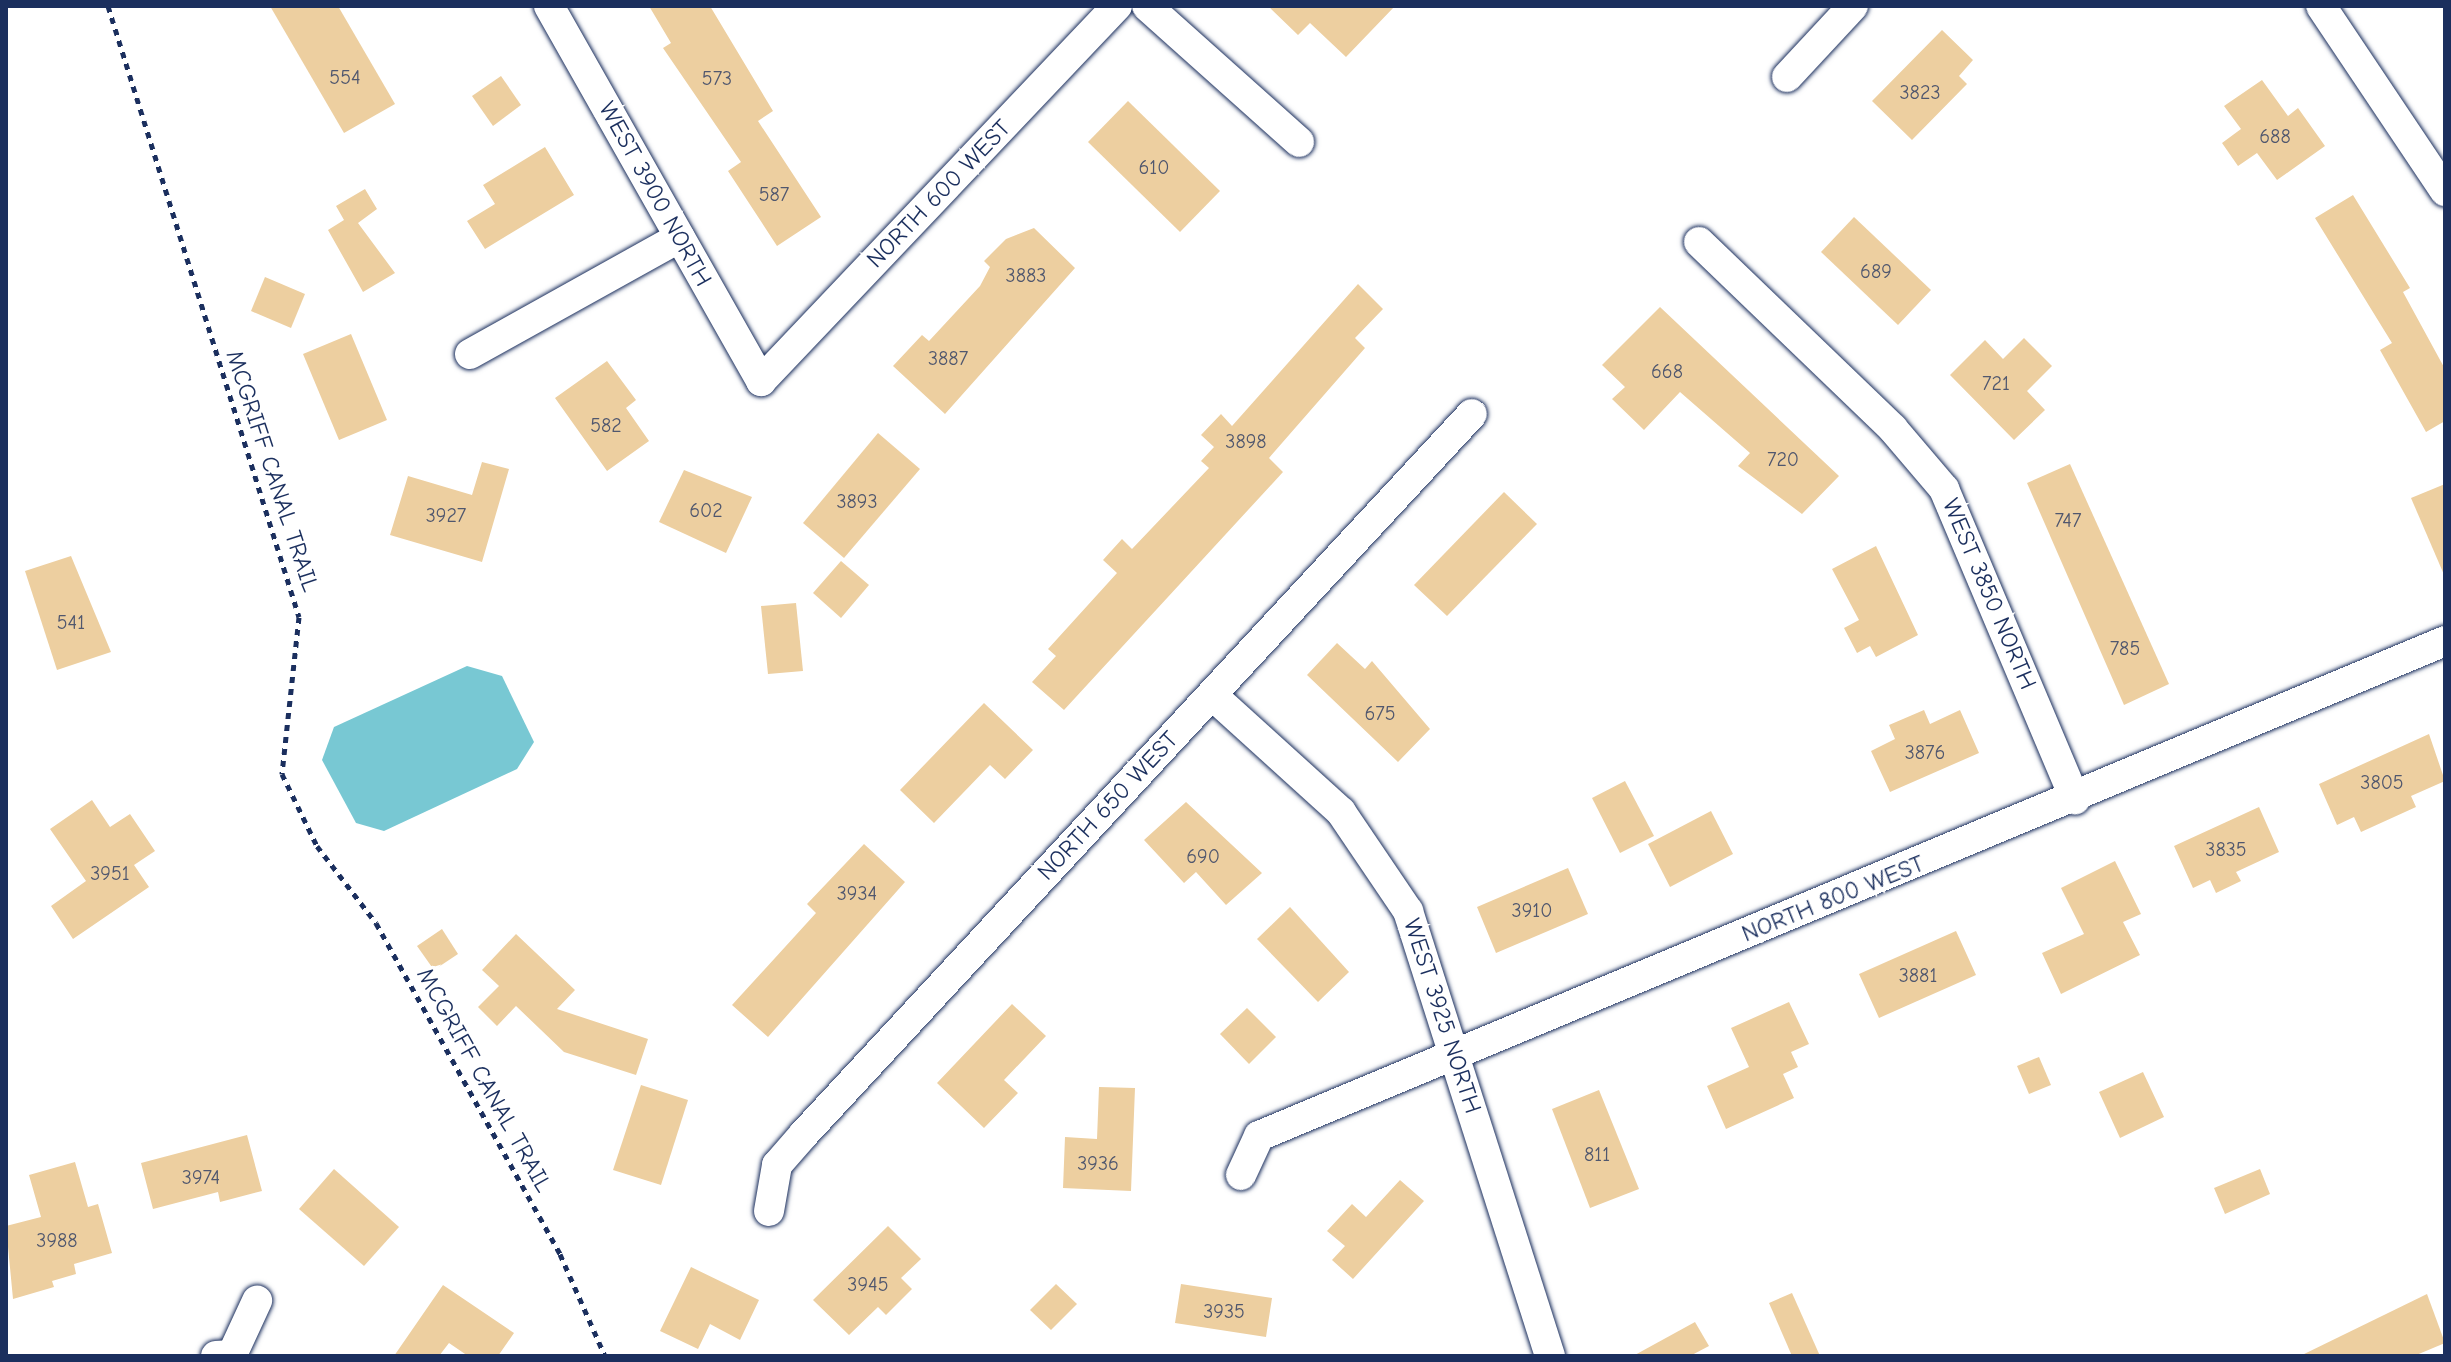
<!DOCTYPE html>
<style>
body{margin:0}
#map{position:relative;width:2451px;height:1362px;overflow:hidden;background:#fff;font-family:"Comic Neue",sans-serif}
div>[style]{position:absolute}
.water>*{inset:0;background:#78c8d3}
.building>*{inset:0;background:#edcfa0}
.path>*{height:5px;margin-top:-2.5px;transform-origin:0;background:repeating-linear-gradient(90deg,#1b2f5e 0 6px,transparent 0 12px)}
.roads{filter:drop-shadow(0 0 2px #1b2f5e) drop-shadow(0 0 2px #1b2f5e)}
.street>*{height:30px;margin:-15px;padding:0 15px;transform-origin:15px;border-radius:15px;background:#fff}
span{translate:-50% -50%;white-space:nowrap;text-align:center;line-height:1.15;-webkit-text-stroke:7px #fff;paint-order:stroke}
.number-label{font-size:20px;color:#50576e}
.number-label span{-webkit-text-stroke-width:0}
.street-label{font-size:24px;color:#1b2f5e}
.frame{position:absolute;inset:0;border:8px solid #1b2f5e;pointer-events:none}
</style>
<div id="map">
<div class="water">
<div style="clip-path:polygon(467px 666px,502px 676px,534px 742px,517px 769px,384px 831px,356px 823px,322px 760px,334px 727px)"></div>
</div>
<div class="building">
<div style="clip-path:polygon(270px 6px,338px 6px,395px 104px,344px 133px)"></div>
<div style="clip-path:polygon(649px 6px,710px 6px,773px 111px,758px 121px,821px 217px,777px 246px,728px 171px,741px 162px,663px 48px,671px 43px)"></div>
<div style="clip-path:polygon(1268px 6px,1395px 6px,1346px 57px,1310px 23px,1298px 35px)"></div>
<div style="clip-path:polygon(1942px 30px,1973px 60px,1959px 76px,1967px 84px,1912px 140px,1872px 101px)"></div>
<div style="clip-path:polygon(501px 76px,521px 105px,493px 126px,472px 96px)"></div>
<div style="clip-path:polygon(2262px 80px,2288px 116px,2298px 108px,2325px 146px,2277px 180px,2257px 153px,2238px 166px,2222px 143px,2241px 129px,2224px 106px)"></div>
<div style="clip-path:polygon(1128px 101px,1220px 191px,1180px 232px,1088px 142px)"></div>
<div style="clip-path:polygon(545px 147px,574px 195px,485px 249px,467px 221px,495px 204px,483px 185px)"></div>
<div style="clip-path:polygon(365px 189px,377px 209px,358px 223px,395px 273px,363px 292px,328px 230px,344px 220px,336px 206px)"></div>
<div style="clip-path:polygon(2353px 195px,2410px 288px,2403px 292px,2445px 369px,2445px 421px,2426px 432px,2380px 350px,2392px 343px,2315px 218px)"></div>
<div style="clip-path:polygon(1854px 217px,1931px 290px,1898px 325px,1821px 252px)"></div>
<div style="clip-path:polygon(1034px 228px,1075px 268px,945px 414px,893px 366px,922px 335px,929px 341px,980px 286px,990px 267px,984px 261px,1006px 239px)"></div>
<div style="clip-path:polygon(265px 277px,305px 294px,291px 328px,251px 311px)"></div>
<div style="clip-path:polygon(1358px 284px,1383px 309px,1355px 338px,1365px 348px,1269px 458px,1283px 472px,1064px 710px,1032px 682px,1056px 656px,1048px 649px,1117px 573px,1103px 560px,1122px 539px,1132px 549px,1209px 468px,1201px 461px,1214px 447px,1201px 435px,1221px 414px,1232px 426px)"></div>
<div style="clip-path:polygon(1660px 307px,1839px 476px,1802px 514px,1738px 466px,1750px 453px,1680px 392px,1644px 430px,1612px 399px,1625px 387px,1602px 365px)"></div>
<div style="clip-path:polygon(351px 334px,387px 420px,339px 440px,303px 354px)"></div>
<div style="clip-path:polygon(2024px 338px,2052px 366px,2027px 391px,2045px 410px,2014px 440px,1950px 375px,1985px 340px,2003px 359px)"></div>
<div style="clip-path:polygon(607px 361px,636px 400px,626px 408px,649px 441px,607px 471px,555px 398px)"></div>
<div style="clip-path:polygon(878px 433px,920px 469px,844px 558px,803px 523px)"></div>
<div style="clip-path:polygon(482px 462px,509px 469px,482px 562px,390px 535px,408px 476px,472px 495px)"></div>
<div style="clip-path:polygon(2070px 464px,2169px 684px,2124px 705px,2027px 483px)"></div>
<div style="clip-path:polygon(684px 470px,752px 497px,726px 553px,659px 522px)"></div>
<div style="clip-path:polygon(2445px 484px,2445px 577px,2411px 498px)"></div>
<div style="clip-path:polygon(1504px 492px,1537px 524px,1447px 616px,1414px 585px)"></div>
<div style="clip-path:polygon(1876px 546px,1918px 635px,1876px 657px,1870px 646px,1857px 653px,1844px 628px,1859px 620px,1832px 569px)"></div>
<div style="clip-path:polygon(71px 556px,111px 652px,57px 670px,25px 571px)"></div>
<div style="clip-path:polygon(841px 561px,869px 585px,841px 618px,813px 593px)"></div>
<div style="clip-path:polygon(796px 603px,803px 671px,768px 674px,761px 606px)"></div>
<div style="clip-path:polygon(1337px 643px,1365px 669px,1372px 661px,1430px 729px,1398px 762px,1307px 675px)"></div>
<div style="clip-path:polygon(984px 703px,1033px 750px,1005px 779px,990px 765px,934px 823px,900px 790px)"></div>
<div style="clip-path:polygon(1924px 710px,1930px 724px,1960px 710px,1979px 753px,1890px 792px,1871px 751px,1895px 739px,1889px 725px)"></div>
<div style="clip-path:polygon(2429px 734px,2445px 781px,2411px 796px,2416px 807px,2361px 832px,2354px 817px,2337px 825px,2319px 784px)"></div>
<div style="clip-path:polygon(1625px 781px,1654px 836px,1620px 853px,1592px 798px)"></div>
<div style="clip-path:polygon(92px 800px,110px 827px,130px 814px,155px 851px,134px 865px,149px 887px,73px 939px,51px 906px,86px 881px,50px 829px)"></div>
<div style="clip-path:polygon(1186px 802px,1262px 873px,1226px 905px,1196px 872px,1184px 883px,1144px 840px)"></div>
<div style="clip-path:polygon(2259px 807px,2279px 852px,2236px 872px,2241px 881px,2216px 893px,2210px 880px,2193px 888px,2174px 846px)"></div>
<div style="clip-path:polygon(1711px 811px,1733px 854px,1670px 887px,1648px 844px)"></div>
<div style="clip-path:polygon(864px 844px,905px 882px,768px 1037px,732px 1005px,816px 913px,807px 904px)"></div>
<div style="clip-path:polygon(2115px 861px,2141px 914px,2123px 922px,2140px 955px,2061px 994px,2042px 953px,2084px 934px,2061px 888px)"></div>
<div style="clip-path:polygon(1568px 868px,1588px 914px,1496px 953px,1477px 907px)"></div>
<div style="clip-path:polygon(1290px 907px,1349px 972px,1318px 1002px,1257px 939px)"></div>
<div style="clip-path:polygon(442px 929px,458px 954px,434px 970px,417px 946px)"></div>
<div style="clip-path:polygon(1956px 931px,1976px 975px,1879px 1018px,1859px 974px)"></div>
<div style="clip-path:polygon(516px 934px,575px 990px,557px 1009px,648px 1039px,636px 1075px,564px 1052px,516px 1006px,497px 1026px,478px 1007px,499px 986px,482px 970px)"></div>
<div style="clip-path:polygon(1789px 1002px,1809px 1044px,1791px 1052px,1798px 1067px,1783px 1074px,1794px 1098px,1726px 1129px,1707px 1086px,1749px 1067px,1731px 1028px)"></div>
<div style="clip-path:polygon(1012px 1004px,1046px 1036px,1004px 1080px,1018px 1093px,984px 1128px,937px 1083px)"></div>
<div style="clip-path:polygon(1247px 1008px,1276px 1037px,1249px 1064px,1220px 1034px)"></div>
<div style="clip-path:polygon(2039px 1057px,2051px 1085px,2029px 1094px,2017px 1066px)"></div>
<div style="clip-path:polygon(2143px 1072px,2164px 1117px,2120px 1138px,2099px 1092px)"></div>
<div style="clip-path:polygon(641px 1085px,688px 1100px,661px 1185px,613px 1170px)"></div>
<div style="clip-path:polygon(1099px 1087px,1135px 1088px,1131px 1191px,1063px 1188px,1065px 1137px,1097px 1139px)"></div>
<div style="clip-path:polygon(1599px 1090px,1639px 1189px,1590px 1208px,1552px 1109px)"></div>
<div style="clip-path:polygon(247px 1135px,262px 1191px,220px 1202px,218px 1192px,153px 1209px,141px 1163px)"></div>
<div style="clip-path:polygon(75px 1162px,88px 1207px,98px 1204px,112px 1253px,74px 1264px,76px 1274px,52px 1281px,54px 1287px,13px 1299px,6px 1226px,41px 1217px,29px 1175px)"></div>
<div style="clip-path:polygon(334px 1169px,399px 1227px,364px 1266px,299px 1209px)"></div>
<div style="clip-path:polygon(2260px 1169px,2270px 1194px,2225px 1214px,2214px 1188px)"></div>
<div style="clip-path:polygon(1400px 1180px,1424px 1201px,1353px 1279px,1332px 1260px,1345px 1246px,1327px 1231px,1352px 1204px,1366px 1217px)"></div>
<div style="clip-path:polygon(888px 1226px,921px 1259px,901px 1278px,912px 1289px,886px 1315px,878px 1307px,849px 1335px,813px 1300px)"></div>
<div style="clip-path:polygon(691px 1267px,759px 1300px,740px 1340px,710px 1324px,698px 1349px,660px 1331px)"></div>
<div style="clip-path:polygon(1056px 1284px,1077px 1304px,1051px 1330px,1030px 1310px)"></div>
<div style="clip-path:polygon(1181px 1284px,1272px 1298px,1266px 1337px,1175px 1323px)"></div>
<div style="clip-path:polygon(443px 1285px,514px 1333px,498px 1356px,468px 1356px,449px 1343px,439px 1356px,394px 1356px)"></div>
<div style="clip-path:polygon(1792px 1293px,1820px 1356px,1792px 1356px,1769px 1303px)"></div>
<div style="clip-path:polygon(2427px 1294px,2445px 1343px,2414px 1356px,2300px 1356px)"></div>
<div style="clip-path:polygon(1695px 1322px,1709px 1346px,1690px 1356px,1633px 1356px)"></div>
</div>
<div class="path">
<div style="left:108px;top:6px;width:640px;rotate:72.64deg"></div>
<div style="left:299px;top:617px;width:158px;rotate:96.2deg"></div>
<div style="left:282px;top:774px;width:80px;rotate:64.1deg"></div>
<div style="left:317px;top:846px;width:97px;rotate:52.5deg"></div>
<div style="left:376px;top:923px;width:379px;rotate:60.9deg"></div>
<div style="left:560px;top:1254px;width:111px;rotate:66.2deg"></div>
</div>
<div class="roads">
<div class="street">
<div style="left:549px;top:6px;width:431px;rotate:60.5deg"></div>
<div style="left:761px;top:381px;width:517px;rotate:-46.49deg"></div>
<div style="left:1147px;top:6px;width:204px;rotate:41.8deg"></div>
<div style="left:2321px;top:6px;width:223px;rotate:56.2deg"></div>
<div style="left:1787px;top:77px;width:97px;rotate:-47.1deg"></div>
<div style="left:1699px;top:242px;width:269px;rotate:43.9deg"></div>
<div style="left:1893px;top:429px;width:79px;rotate:49.6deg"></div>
<div style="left:1944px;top:489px;width:337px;rotate:67.1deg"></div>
<div style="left:470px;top:354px;width:240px;rotate:-29.1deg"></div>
<div style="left:1212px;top:695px;width:174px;rotate:42.2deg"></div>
<div style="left:1341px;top:812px;width:120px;rotate:55.9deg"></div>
<div style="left:1408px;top:911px;width:467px;rotate:72.3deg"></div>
<div style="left:1241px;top:1175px;width:43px;rotate:-65.2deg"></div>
<div style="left:1259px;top:1136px;width:1285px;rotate:-22.65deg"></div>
<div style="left:769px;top:1211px;width:47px;rotate:-80.1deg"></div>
<div style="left:777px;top:1165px;width:41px;rotate:-48.9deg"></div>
<div style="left:804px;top:1134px;width:982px;rotate:-47.15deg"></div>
<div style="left:216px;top:1356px;width:16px;rotate:-4deg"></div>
<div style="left:232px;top:1355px;width:60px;rotate:-65.2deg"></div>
</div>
</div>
<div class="number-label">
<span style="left:345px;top:77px">554</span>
<span style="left:717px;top:78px">573</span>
<span style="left:1920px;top:92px">3823</span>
<span style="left:2275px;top:136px">688</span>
<span style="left:1154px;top:167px">610</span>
<span style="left:774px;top:194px">587</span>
<span style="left:1876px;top:271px">689</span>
<span style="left:1026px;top:275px">3883</span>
<span style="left:948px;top:358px">3887</span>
<span style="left:1667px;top:371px">668</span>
<span style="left:1996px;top:383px">721</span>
<span style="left:606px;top:425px">582</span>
<span style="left:1246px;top:441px">3898</span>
<span style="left:1783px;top:459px">720</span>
<span style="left:857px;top:501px">3893</span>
<span style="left:706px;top:510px">602</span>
<span style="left:446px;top:515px">3927</span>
<span style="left:2068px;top:520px">747</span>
<span style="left:71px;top:622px">541</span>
<span style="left:2125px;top:648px">785</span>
<span style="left:1380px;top:713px">675</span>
<span style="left:1925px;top:752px">3876</span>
<span style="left:2382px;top:782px">3805</span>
<span style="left:2226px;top:849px">3835</span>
<span style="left:1203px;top:856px">690</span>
<span style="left:110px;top:873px">3951</span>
<span style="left:857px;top:893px">3934</span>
<span style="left:1532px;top:910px">3910</span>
<span style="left:1918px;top:975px">3881</span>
<span style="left:1597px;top:1154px">811</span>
<span style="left:1098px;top:1163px">3936</span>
<span style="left:201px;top:1177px">3974</span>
<span style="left:57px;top:1240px">3988</span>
<span style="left:868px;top:1284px">3945</span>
<span style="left:1224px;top:1311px">3935</span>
</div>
<div class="street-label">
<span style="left:655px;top:194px;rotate:61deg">WEST 3900 NORTH</span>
<span style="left:939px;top:194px;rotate:-46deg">NORTH 600 WEST</span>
<span style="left:272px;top:471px;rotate:72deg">MCGRIFF CANAL TRAIL</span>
<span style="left:1989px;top:594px;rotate:67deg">WEST 3850 NORTH</span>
<span style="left:1108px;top:806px;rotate:-47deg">NORTH 650 WEST</span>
<span style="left:1833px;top:899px;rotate:-22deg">NORTH 800 WEST</span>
<span style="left:1442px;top:1016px;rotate:72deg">WEST 3925 NORTH</span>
<span style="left:484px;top:1080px;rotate:61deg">MCGRIFF CANAL TRAIL</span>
</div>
<div class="frame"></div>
</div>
